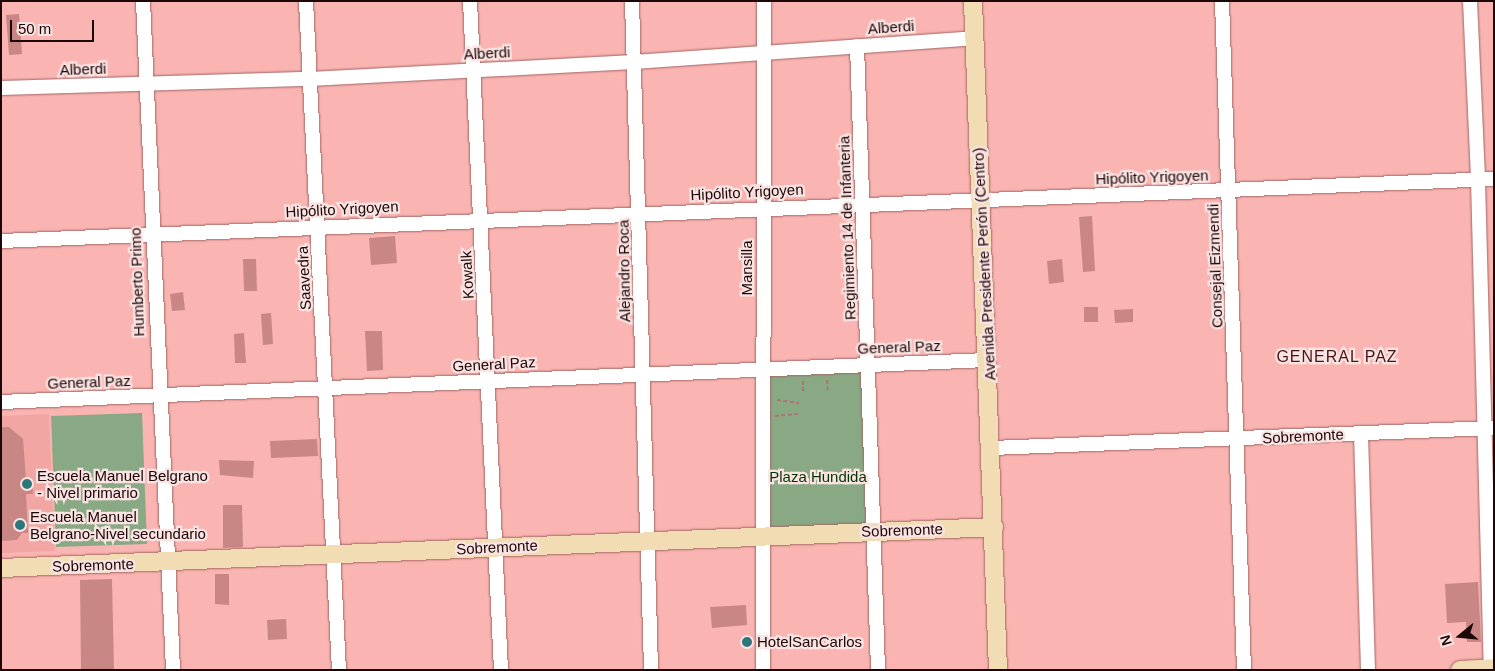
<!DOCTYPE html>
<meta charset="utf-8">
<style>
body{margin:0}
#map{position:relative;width:1495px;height:671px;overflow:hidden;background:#fab5b2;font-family:Helvetica,sans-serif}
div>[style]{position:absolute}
.built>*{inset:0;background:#f2a6a3}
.green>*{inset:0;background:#89a985}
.building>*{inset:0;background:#c88784}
.path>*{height:2px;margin-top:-1px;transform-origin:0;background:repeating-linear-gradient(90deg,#aa7674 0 4px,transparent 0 6.5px)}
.roads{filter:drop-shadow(0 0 1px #a36563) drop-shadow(0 0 1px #a36563)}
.minor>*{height:14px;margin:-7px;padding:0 7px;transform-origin:7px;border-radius:7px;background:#fff}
.major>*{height:18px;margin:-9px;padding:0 9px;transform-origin:9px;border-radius:9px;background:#f1dcb4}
.dots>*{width:14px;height:14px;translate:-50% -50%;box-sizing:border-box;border:2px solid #fae4e3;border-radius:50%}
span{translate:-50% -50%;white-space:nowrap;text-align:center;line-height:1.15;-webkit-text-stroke:4.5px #fae4e3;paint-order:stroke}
.street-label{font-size:15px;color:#1d0606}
.poi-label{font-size:15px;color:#1d0606}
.left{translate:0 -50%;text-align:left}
.park-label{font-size:15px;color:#033501}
.neighbourhood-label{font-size:16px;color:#4a1517;letter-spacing:1px}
.frame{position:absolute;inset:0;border:2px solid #1d0606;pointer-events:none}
.north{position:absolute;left:1435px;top:611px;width:50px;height:50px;-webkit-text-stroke:4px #fae4e3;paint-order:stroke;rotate:253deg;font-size:14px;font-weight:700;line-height:20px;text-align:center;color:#1d0606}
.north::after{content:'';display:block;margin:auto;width:18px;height:22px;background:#1d0606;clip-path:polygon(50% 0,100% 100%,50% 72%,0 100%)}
.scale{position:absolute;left:10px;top:20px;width:84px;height:22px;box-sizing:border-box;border:2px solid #1d0606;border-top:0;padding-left:6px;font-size:15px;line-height:18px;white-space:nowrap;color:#1d0606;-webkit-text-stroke:4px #fae4e3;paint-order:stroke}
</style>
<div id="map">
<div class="built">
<div style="clip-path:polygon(49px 414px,55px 551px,1px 553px,1px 416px)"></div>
</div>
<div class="green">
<div style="clip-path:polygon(861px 370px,868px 525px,770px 527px,769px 375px)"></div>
<div style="clip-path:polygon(142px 413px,147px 544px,56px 547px,51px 416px)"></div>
</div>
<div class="building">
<div style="clip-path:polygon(19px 14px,22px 54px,9px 55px,6px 15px)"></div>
<div style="clip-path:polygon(1092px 216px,1095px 271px,1083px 272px,1079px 217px)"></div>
<div style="clip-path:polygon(395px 236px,397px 263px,371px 265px,369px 238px)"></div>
<div style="clip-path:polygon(243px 259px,256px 259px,257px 291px,244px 291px)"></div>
<div style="clip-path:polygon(1062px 259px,1064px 282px,1049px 284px,1047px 261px)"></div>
<div style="clip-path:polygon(183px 292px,185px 310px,172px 311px,170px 294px)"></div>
<div style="clip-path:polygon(1084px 307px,1098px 307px,1098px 322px,1084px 322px)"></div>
<div style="clip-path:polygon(1133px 309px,1133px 322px,1115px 323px,1114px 310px)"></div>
<div style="clip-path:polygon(271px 313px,273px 344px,263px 345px,261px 314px)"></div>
<div style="clip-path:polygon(365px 331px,382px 331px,383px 370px,367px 371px)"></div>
<div style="clip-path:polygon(244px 333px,246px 363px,235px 363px,234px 334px)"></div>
<div style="clip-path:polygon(1px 427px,9px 427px,23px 439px,26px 480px,32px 480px,33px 494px,26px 494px,28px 533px,22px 533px,17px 540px,1px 541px)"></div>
<div style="clip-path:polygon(317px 439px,318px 456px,271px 458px,270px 441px)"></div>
<div style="clip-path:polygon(219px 460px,254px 461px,253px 478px,220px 475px)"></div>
<div style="clip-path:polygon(223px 505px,242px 505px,243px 547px,223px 548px)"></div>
<div style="clip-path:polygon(215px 574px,229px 574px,229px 605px,215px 604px)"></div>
<div style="clip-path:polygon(112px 579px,114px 670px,81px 670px,80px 580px)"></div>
<div style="clip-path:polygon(1478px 582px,1481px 642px,1467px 642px,1466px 622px,1447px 623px,1445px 584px)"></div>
<div style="clip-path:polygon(746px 605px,747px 625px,712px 628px,710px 607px)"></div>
<div style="clip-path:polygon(286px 619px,287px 639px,268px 640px,267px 620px)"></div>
</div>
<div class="path">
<div style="left:827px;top:380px;width:13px;rotate:86deg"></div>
<div style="left:803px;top:381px;width:13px;rotate:90deg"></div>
<div style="left:777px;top:400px;width:22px;rotate:8deg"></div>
<div style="left:775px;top:416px;width:25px;rotate:-5deg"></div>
</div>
<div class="roads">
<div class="minor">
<div style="left:143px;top:1px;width:670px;rotate:87.43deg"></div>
<div style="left:306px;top:1px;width:670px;rotate:87.18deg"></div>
<div style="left:470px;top:1px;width:670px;rotate:87.35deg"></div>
<div style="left:632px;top:1px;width:669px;rotate:88.37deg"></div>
<div style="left:1222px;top:1px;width:669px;rotate:88.12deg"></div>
<div style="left:1470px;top:1px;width:179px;rotate:87.4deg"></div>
<div style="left:1478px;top:180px;width:490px;rotate:88.5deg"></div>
<div style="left:857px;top:46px;width:624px;rotate:88.07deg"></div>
<div style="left:1px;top:88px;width:309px;rotate:-1.7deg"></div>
<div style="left:310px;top:79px;width:324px;rotate:-3deg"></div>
<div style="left:634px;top:62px;width:341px;rotate:-4deg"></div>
<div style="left:1px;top:241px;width:1494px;rotate:-2.38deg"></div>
<div style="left:1px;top:402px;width:988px;rotate:-2.44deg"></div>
<div style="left:1361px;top:434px;width:236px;rotate:88.3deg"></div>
<div style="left:992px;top:448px;width:501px;rotate:-2.29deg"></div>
<div style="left:763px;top:670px;width:669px;rotate:-89.91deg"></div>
</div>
<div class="major">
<div style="left:973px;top:1px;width:669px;rotate:87.86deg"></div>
<div style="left:1px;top:568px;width:994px;rotate:-2.36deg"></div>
<div style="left:1460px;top:670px;width:34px;rotate:-3deg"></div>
</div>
</div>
<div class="dots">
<div style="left:27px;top:484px;background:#2d777c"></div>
<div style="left:20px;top:525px;background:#2d777c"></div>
<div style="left:747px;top:642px;background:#2d777c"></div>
</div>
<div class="street-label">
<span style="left:891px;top:27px;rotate:-4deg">Alberdi</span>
<span style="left:487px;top:53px;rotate:-3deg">Alberdi</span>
<span style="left:83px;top:69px;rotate:-2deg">Alberdi</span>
<span style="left:1152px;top:177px;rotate:-2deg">Hipólito Yrigoyen</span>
<span style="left:747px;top:192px;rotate:-3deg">Hipólito Yrigoyen</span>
<span style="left:342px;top:209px;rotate:-3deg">Hipólito Yrigoyen</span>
<span style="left:847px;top:228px;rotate:-92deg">Regimiento 14 de Infanteria</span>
<span style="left:984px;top:264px;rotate:-93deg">Avenida Presidente Perón (Centro)</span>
<span style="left:1215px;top:266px;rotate:-92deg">Consejal Eizmendi</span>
<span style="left:747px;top:268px;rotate:-90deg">Mansilla</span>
<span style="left:624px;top:271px;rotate:-91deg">Alejandro Roca</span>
<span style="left:467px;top:275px;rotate:-93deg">Kowalk</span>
<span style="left:304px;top:278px;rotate:-93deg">Saavedra</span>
<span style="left:137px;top:282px;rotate:-92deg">Humberto Primo</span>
<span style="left:899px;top:347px;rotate:-2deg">General Paz</span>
<span style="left:494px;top:364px;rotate:-3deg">General Paz</span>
<span style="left:89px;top:382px;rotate:-2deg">General Paz</span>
<span style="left:1303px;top:436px;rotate:-3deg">Sobremonte</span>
<span style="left:902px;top:530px;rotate:-2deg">Sobremonte</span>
<span style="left:497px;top:547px;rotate:-3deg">Sobremonte</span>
<span style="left:93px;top:565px;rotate:-2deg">Sobremonte</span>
</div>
<div class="poi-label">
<span class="left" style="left:37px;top:484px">Escuela Manuel Belgrano<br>- Nivel primario</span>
<span class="left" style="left:30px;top:525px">Escuela Manuel<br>Belgrano-Nivel secundario</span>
<span class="left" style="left:757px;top:642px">HotelSanCarlos</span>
</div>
<div class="park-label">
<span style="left:818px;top:477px">Plaza Hundida</span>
</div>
<div class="neighbourhood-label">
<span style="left:1337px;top:357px">GENERAL PAZ</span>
</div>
<div class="frame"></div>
<div class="north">N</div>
<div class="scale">50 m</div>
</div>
